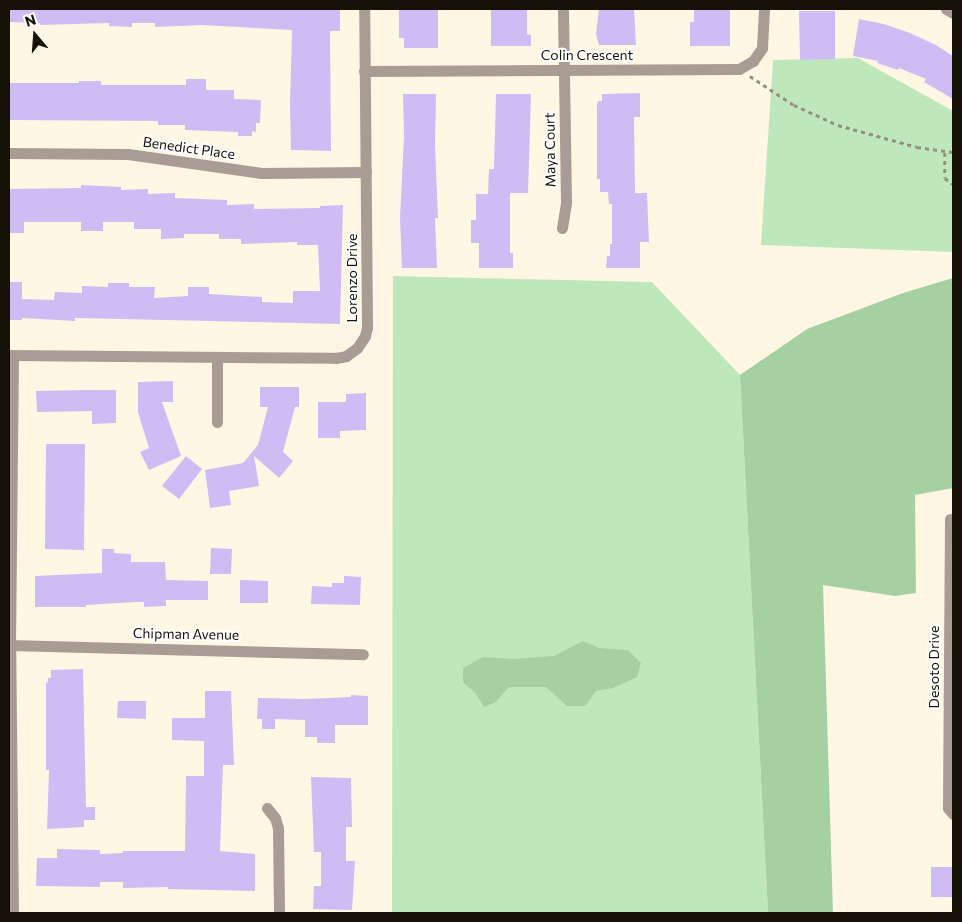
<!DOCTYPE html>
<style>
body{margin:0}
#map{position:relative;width:962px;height:922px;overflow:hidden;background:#fff7e4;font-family:Commissioner,sans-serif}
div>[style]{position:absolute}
.green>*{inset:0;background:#bfe7bc}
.forest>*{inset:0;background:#a5d0a2}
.building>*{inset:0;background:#cfbcf4}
.path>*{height:2.5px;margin-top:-1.25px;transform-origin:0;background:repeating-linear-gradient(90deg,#969081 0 4px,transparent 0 8px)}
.minor>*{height:11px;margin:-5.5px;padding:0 5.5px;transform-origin:5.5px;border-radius:5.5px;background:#a99c94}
span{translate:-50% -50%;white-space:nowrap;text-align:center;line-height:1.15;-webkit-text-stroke:4px #fff;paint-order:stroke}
.street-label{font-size:14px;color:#161207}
.frame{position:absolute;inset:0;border:10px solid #161207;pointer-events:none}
.north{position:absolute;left:10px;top:10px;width:50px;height:50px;-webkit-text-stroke:4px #fff;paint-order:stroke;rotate:342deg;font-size:14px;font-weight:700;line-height:20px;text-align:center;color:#161207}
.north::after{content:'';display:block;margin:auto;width:18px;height:22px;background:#161207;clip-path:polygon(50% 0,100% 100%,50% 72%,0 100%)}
</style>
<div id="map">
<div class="green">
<div style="clip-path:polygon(858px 58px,953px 111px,953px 252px,761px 245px,773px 60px)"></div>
<div style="clip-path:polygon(393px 276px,652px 282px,740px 375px,768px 913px,392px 913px)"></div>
</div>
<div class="forest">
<div style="clip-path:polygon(953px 278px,953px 488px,915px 495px,916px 593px,895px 596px,823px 585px,833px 913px,768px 913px,740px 375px,807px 329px,903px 293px)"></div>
<div style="clip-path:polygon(583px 641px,599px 648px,628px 650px,641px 663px,637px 677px,613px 688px,596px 691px,585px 706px,567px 706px,546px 687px,509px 687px,496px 702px,484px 707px,476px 694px,463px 682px,463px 668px,483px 657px,513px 659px,554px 656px)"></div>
</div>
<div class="building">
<div style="clip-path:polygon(9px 9px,340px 9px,340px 31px,330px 31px,331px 151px,291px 150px,290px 105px,292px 30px,202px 25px,155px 27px,155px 23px,132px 23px,132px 27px,109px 26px,109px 23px,40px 25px,40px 23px,9px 22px)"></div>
<div style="clip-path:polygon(399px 9px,438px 9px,438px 48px,404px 48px,404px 38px,399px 38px)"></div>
<div style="clip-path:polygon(491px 9px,527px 9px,527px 34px,531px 35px,531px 46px,491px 46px)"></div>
<div style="clip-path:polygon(599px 9px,634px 9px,636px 45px,599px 45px,596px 34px)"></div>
<div style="clip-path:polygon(694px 9px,730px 9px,730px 46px,690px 46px,690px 22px,694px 22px)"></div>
<div style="clip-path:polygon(799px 11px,835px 11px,835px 59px,800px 60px)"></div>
<div style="clip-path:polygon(859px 19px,884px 24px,910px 33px,936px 45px,953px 56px,953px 99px,924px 82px,926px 79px,899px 68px,898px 70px,877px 63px,878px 61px,853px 56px)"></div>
<div style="clip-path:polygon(186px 79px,206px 79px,206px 90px,234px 90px,234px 99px,261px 100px,260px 123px,256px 123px,256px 132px,252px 131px,252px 136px,238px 136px,238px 132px,185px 130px,185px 125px,158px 125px,158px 121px,9px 120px,9px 83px,79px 83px,79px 81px,101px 81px,101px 85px,186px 85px)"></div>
<div style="clip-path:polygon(640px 93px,640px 117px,634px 117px,635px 193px,647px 193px,649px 242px,640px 242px,640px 268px,606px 268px,607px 256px,610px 256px,610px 244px,612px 244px,612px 204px,609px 204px,608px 192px,600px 192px,600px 179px,597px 179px,597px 105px,598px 101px,602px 101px,602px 94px)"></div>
<div style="clip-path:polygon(403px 94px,436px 94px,435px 144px,437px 194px,438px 218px,435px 218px,437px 268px,402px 268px,400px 218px,404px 136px)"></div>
<div style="clip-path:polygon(496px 94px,531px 94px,528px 193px,510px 193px,510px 253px,513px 253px,513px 268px,479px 268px,479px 243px,471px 243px,471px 220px,476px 220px,476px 194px,488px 194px,489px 169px,494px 169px)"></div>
<div style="clip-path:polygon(81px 185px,121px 187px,121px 190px,148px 189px,148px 194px,175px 193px,175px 198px,227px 200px,227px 205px,254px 204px,254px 209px,320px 208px,320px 206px,343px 205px,340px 324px,75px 318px,75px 321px,22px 318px,22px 320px,9px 320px,9px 282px,22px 282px,22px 299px,54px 300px,55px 292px,82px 293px,82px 286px,108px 287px,108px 283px,129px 283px,129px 287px,155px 287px,154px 298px,188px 296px,188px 287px,209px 287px,209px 294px,262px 297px,262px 302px,293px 303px,293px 291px,320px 291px,318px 245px,297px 245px,297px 242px,241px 244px,241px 239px,219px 239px,219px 234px,184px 234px,184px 238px,161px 239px,161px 229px,134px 229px,134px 222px,103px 222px,103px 231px,81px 231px,81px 222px,24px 222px,24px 233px,9px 233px,9px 189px,81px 188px)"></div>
<div style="clip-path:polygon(173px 381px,173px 402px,162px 402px,181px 456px,149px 470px,140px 452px,149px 448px,138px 412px,138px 382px)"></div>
<div style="clip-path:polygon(260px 387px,299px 387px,299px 407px,295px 407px,283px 452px,293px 461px,279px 478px,254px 456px,259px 486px,229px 491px,231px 505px,210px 508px,205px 470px,243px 463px,258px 445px,268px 407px,260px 407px)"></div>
<div style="clip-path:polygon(87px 390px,116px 390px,116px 423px,92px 424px,92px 411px,37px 412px,36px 391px)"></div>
<div style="clip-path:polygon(366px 393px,366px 430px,340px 431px,340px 438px,318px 438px,318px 402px,346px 402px,346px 394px)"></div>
<div style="clip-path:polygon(46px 444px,85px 444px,84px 550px,45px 549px)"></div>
<div style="clip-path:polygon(186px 456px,202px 469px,179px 499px,162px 486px)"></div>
<div style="clip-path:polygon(211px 548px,232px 549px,231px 574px,210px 574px)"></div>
<div style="clip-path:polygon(102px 549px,114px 549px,114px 553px,131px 554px,131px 562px,165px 562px,166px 580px,208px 581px,208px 600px,166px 600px,166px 606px,144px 607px,144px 602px,136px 602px,86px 605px,86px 607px,35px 607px,35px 576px,102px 573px)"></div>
<div style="clip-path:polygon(344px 576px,361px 577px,360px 605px,311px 604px,312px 586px,332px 587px,332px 583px,344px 583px)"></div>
<div style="clip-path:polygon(240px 580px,268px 581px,268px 603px,240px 603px)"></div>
<div style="clip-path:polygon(83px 669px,86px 807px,95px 807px,95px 820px,84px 820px,84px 827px,47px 829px,49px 770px,46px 770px,46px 682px,48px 683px,48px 678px,51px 678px,51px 670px)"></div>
<div style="clip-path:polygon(205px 691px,231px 691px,234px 765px,223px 765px,220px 851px,255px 854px,255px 891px,168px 889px,168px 887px,123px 888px,123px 882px,100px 882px,100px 887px,36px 886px,37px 858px,57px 858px,57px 849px,100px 850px,100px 854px,123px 853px,123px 851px,185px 851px,186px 776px,204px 776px,204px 741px,172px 740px,172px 718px,205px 718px)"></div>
<div style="clip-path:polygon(351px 695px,368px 696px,368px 725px,335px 725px,335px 743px,317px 743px,317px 737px,305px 737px,305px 720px,275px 719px,275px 729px,262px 729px,262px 719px,257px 719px,258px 698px,305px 699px,351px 697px)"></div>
<div style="clip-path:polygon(118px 701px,146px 701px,146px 719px,117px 718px)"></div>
<div style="clip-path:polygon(311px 777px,351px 778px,352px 827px,346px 827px,346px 861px,355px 861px,352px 910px,313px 909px,314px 886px,321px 886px,321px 852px,314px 852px)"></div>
<div style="clip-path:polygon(931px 867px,952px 867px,952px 897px,931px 897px)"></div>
</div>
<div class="path">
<div style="left:750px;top:76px;width:53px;rotate:33.4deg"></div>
<div style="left:794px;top:105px;width:48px;rotate:24.4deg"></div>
<div style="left:838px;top:125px;width:82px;rotate:15.6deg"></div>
<div style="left:917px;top:147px;width:36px;rotate:8deg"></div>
<div style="left:945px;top:153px;width:25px;rotate:90deg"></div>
<div style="left:945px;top:178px;width:10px;rotate:37deg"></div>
</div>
<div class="minor">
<div style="left:946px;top:9px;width:8px;rotate:30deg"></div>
<div style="left:364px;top:71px;width:375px;rotate:-0.3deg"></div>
<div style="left:739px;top:69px;width:16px;rotate:-30deg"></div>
<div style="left:753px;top:61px;width:16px;rotate:-55deg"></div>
<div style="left:762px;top:48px;width:39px;rotate:-87deg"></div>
<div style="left:9px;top:153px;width:119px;rotate:0.5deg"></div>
<div style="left:128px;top:154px;width:135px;rotate:8.1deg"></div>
<div style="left:262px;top:173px;width:104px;rotate:-0.6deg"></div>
<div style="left:562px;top:228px;width:26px;rotate:-81deg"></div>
<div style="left:566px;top:202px;width:193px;rotate:-90.9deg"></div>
<div style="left:9px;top:355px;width:327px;rotate:0.5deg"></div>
<div style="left:336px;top:358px;width:10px;rotate:-11deg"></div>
<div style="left:346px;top:356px;width:14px;rotate:-36deg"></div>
<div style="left:357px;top:348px;width:14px;rotate:-56deg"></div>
<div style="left:365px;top:336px;width:9px;rotate:-77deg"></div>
<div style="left:367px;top:327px;width:318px;rotate:-90.5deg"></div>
<div style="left:217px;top:422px;width:65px;rotate:-90deg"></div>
<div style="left:950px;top:519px;width:289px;rotate:90.4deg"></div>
<div style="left:948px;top:808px;width:8px;rotate:50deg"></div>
<div style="left:9px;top:645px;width:354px;rotate:1.5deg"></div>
<div style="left:267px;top:808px;width:13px;rotate:51deg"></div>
<div style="left:275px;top:818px;width:10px;rotate:73deg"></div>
<div style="left:278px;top:828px;width:85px;rotate:89.3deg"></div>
<div style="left:13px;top:913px;width:268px;rotate:-90.6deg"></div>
<div style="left:10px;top:645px;width:290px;rotate:-89.4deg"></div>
</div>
<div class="street-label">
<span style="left:587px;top:55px">Colin Crescent</span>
<span style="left:189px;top:148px;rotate:8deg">Benedict Place</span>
<span style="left:550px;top:150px;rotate:-91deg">Maya Court</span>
<span style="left:352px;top:278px;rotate:-90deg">Lorenzo Drive</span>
<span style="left:186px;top:634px;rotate:1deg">Chipman Avenue</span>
<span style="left:934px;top:667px;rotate:-90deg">Desoto Drive</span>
</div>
<div class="frame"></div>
<div class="north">N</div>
</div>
